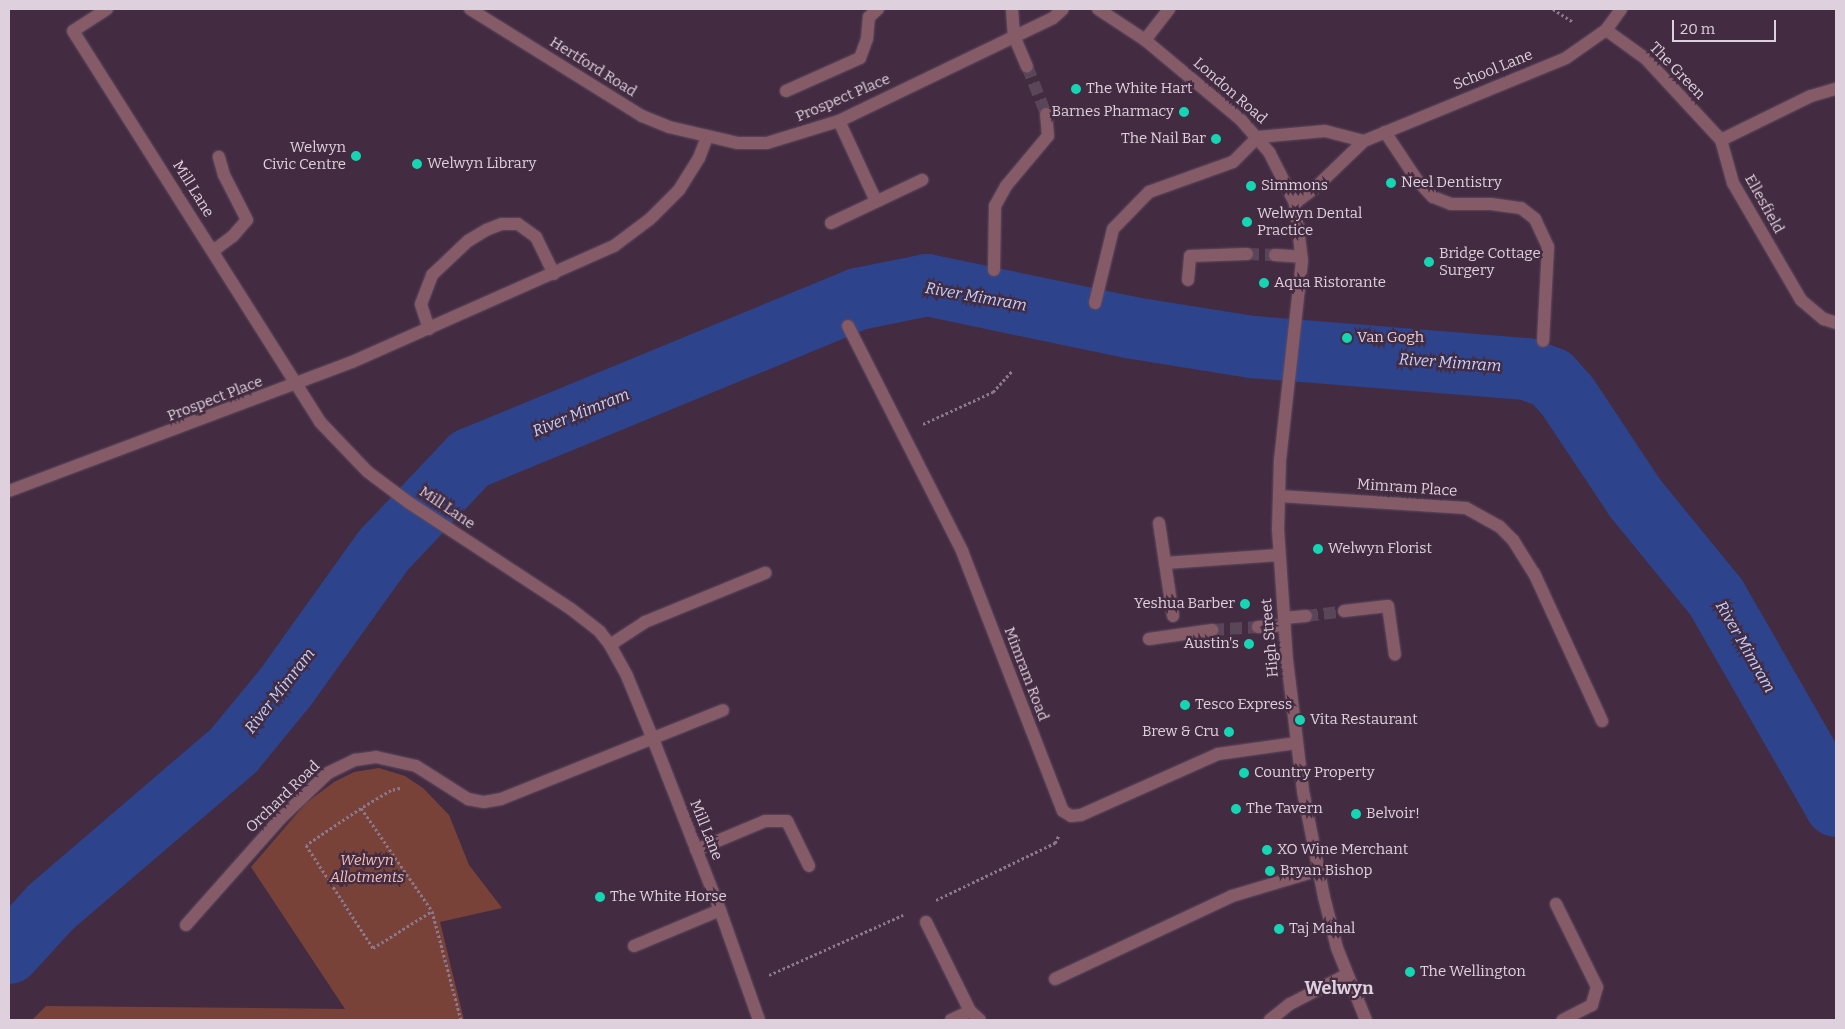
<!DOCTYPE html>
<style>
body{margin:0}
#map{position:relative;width:1845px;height:1029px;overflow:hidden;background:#432c42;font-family:Bitter,serif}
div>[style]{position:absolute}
.green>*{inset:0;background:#794239}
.river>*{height:62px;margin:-31px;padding:0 31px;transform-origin:31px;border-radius:31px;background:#2d448d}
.minor-tunnel>*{height:12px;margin-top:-6px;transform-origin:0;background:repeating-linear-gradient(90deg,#5a4559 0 12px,transparent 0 18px)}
.path>*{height:3px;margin-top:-1.5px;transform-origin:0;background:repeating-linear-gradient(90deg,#8c798b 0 2.5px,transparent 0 5px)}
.roads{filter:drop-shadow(0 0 1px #5f4a5e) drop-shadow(0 0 1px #5f4a5e)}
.minor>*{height:12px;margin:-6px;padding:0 6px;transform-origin:6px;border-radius:6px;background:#845b67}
.dots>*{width:14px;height:14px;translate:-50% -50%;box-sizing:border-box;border:2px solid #432c42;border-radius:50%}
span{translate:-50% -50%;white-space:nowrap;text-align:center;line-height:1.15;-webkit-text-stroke:4.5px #432c42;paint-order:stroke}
.street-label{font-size:15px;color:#dfd0dd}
.poi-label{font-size:15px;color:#dfd0dd}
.left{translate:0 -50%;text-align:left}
.right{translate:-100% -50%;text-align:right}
.park-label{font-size:15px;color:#f3bfb5;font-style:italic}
.water-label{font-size:16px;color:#c1d2fc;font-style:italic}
.quarter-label{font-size:18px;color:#dfd0dd;font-weight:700}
.frame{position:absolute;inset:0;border:10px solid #dfd0dd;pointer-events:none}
.scale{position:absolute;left:1672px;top:20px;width:104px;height:22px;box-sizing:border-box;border:2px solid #dfd0dd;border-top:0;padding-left:6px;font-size:15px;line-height:18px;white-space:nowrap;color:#dfd0dd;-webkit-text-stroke:4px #432c42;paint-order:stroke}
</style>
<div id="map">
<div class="green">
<div style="clip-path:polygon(379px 768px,405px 776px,423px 788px,449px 815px,469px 865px,502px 908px,440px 922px,464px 1020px,32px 1020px,46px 1006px,345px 1009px,251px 867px,306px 803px,334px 782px,354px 772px)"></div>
</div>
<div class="river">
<div style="left:9px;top:953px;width:62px;rotate:-47.6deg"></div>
<div style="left:51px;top:907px;width:241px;rotate:-40.6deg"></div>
<div style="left:234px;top:750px;width:80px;rotate:-50.6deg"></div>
<div style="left:285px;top:688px;width:168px;rotate:-54.4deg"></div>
<div style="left:383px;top:551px;width:127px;rotate:-46.6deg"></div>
<div style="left:470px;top:459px;width:420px;rotate:-22.4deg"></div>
<div style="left:858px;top:299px;width:70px;rotate:-11.5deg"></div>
<div style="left:927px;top:285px;width:210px;rotate:11.8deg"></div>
<div style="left:1133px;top:328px;width:121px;rotate:9.1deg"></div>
<div style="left:1252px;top:347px;width:276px;rotate:4.6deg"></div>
<div style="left:1527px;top:369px;width:26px;rotate:21deg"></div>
<div style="left:1551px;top:378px;width:25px;rotate:48deg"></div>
<div style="left:1568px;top:397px;width:121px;rotate:56.4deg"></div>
<div style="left:1635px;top:498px;width:128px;rotate:50.7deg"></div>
<div style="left:1716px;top:597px;width:241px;rotate:60.1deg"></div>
</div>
<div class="minor-tunnel">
<div style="left:1027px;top:66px;width:52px;rotate:68.4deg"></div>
<div style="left:1247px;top:254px;width:28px;rotate:2deg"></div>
<div style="left:1306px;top:616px;width:38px;rotate:-7deg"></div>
<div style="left:1212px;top:630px;width:46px;rotate:-3.7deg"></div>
</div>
<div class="path">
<div style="left:1553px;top:9px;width:24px;rotate:33deg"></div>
<div style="left:923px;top:424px;width:77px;rotate:-24.6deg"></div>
<div style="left:993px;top:392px;width:28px;rotate:-48deg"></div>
<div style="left:400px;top:788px;width:9px;rotate:167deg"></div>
<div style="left:391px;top:790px;width:35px;rotate:149deg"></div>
<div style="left:361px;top:808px;width:125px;rotate:55.4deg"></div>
<div style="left:432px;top:911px;width:113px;rotate:75.1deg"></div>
<div style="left:361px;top:808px;width:66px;rotate:146.1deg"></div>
<div style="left:306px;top:845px;width:123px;rotate:57deg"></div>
<div style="left:373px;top:948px;width:70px;rotate:-32.1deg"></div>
<div style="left:936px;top:900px;width:132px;rotate:-25.6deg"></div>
<div style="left:1055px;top:843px;width:9px;rotate:-63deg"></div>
<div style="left:769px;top:975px;width:147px;rotate:-24.1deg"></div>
</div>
<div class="roads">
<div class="minor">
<div style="left:107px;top:9px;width:40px;rotate:147.1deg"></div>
<div style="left:73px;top:31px;width:462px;rotate:57.7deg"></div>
<div style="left:320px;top:422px;width:69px;rotate:46.2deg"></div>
<div style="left:368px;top:472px;width:50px;rotate:36.9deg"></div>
<div style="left:408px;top:502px;width:195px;rotate:33.3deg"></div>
<div style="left:571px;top:609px;width:37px;rotate:38deg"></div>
<div style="left:600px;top:632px;width:16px;rotate:52deg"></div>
<div style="left:610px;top:645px;width:35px;rotate:61deg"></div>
<div style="left:627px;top:676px;width:68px;rotate:67.6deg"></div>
<div style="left:653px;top:739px;width:184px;rotate:68.6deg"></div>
<div style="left:720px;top:910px;width:117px;rotate:70.5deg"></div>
<div style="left:470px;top:9px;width:203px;rotate:31.9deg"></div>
<div style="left:642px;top:116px;width:29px;rotate:22deg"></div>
<div style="left:669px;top:127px;width:71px;rotate:13.1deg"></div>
<div style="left:738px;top:143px;width:29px"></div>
<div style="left:767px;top:143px;width:75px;rotate:-17deg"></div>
<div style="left:839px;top:121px;width:237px;rotate:-25.7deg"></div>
<div style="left:1053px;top:18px;width:13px;rotate:-42deg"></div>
<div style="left:1012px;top:9px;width:27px;rotate:86deg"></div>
<div style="left:1014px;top:36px;width:33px;rotate:67deg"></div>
<div style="left:1098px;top:9px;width:56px;rotate:33.4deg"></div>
<div style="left:1145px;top:40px;width:125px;rotate:39.8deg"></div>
<div style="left:1241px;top:120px;width:43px;rotate:48.8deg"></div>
<div style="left:1269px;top:152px;width:57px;rotate:63deg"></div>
<div style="left:1295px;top:203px;width:58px;rotate:83.1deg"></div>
<div style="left:1302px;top:261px;width:199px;rotate:96.3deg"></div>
<div style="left:1280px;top:459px;width:70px;rotate:91.6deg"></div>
<div style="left:1278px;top:529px;width:131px;rotate:86.1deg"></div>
<div style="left:1287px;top:660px;width:132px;rotate:83deg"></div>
<div style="left:1303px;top:791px;width:108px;rotate:78.8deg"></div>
<div style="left:1324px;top:897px;width:53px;rotate:75.7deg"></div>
<div style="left:1337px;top:948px;width:78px;rotate:68.1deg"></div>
<div style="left:1606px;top:30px;width:48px;rotate:35.7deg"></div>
<div style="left:1645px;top:58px;width:112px;rotate:47.2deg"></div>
<div style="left:1721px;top:140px;width:45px;rotate:74.4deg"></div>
<div style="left:1733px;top:183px;width:135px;rotate:59.8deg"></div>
<div style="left:1801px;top:300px;width:30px;rotate:40deg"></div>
<div style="left:1824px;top:319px;width:13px;rotate:18deg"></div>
<div style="left:1145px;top:40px;width:39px;rotate:-52deg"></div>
<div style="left:786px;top:91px;width:81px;rotate:-24deg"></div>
<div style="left:860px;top:58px;width:20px;rotate:-70deg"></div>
<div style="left:867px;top:39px;width:22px;rotate:-85deg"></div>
<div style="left:869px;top:17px;width:12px;rotate:-42deg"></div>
<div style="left:839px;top:121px;width:88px;rotate:65.2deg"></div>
<div style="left:1385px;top:132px;width:58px;rotate:56.3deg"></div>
<div style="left:1417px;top:180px;width:23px;rotate:47deg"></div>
<div style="left:1433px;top:197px;width:19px;rotate:21deg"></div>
<div style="left:1451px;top:204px;width:40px"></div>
<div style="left:1491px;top:204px;width:30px;rotate:8deg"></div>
<div style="left:1521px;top:208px;width:18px;rotate:38deg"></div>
<div style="left:1535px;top:219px;width:31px;rotate:65deg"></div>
<div style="left:1548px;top:247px;width:94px;rotate:93deg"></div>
<div style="left:1721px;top:140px;width:100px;rotate:-26.1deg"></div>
<div style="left:1811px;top:96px;width:26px;rotate:-16deg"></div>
<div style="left:1295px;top:203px;width:25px;rotate:-37deg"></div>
<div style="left:1315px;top:188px;width:68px;rotate:-43.8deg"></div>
<div style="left:1364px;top:141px;width:218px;rotate:-22.3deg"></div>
<div style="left:1566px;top:58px;width:49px;rotate:-35deg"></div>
<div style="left:1606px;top:30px;width:26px;rotate:-54deg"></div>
<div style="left:831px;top:223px;width:101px;rotate:-25.3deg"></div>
<div style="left:213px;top:251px;width:25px;rotate:-37deg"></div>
<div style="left:233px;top:236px;width:21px;rotate:-49deg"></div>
<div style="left:247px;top:220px;width:51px;rotate:-117.1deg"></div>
<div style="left:224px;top:175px;width:19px;rotate:-106deg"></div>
<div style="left:1275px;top:255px;width:26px;rotate:4deg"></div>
<div style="left:994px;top:270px;width:64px;rotate:-89.1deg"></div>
<div style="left:995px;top:206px;width:23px;rotate:-61deg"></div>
<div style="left:1006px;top:186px;width:65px;rotate:-50deg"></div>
<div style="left:1048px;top:136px;width:22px;rotate:-95deg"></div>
<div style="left:1188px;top:280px;width:24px;rotate:-85deg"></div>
<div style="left:1190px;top:256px;width:57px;rotate:-2deg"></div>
<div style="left:1095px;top:303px;width:76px;rotate:-76.3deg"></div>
<div style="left:1113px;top:229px;width:52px;rotate:-45.8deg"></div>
<div style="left:1149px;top:192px;width:89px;rotate:-19.7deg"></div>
<div style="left:1233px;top:162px;width:35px;rotate:-45deg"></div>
<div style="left:1258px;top:137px;width:67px;rotate:-5.1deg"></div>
<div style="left:1325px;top:131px;width:40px;rotate:14.4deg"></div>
<div style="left:848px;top:326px;width:252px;rotate:63.1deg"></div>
<div style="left:962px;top:551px;width:279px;rotate:68.8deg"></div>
<div style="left:1063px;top:811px;width:9px;rotate:32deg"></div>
<div style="left:1071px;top:816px;width:10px;rotate:-6deg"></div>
<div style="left:1081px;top:815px;width:150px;rotate:-24deg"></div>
<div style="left:1218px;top:754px;width:79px;rotate:-8deg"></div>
<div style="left:429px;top:329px;width:26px;rotate:-108deg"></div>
<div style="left:421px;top:304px;width:31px;rotate:-69deg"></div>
<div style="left:432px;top:275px;width:50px;rotate:-43.4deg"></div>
<div style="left:468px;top:241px;width:21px;rotate:-31deg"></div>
<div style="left:486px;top:230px;width:17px;rotate:-21deg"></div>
<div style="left:502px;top:224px;width:16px"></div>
<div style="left:518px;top:224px;width:22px;rotate:36deg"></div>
<div style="left:536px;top:237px;width:41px;rotate:64.1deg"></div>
<div style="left:9px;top:491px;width:366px;rotate:-20.6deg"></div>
<div style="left:352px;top:362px;width:287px;rotate:-23.9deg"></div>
<div style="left:614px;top:246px;width:45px;rotate:-36.9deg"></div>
<div style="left:650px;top:219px;width:41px;rotate:-45deg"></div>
<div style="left:679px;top:190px;width:38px;rotate:-58deg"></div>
<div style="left:699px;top:158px;width:22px;rotate:-69deg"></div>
<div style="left:1279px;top:496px;width:187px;rotate:3.7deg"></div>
<div style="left:1466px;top:508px;width:38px;rotate:29deg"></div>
<div style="left:1499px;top:526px;width:20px;rotate:45deg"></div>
<div style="left:1513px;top:540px;width:39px;rotate:58deg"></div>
<div style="left:1534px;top:573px;width:163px;rotate:65.3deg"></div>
<div style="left:1159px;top:523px;width:94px;rotate:81.4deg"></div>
<div style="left:1165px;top:563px;width:114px;rotate:-4deg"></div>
<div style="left:1344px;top:611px;width:44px;rotate:-6.5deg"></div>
<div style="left:1388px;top:606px;width:49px;rotate:81.9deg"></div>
<div style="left:1284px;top:618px;width:22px;rotate:-5deg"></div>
<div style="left:1258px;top:627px;width:26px;rotate:-4deg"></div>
<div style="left:1149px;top:639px;width:64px;rotate:-8.1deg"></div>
<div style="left:610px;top:645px;width:42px;rotate:-33.3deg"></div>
<div style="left:645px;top:622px;width:130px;rotate:-22.2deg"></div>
<div style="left:696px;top:850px;width:75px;rotate:-22.8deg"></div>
<div style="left:765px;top:821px;width:22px"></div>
<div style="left:787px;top:821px;width:50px;rotate:63.9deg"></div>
<div style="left:1556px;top:904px;width:93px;rotate:63.7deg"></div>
<div style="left:1597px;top:987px;width:19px;rotate:106deg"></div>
<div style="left:1592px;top:1005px;width:33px;rotate:153deg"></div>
<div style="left:926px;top:922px;width:99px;rotate:63.7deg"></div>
<div style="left:186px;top:925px;width:142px;rotate:-48.4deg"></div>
<div style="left:280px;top:819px;width:66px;rotate:-43.8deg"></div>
<div style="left:328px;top:773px;width:30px;rotate:-26deg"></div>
<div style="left:355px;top:760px;width:21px;rotate:-8deg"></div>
<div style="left:376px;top:757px;width:41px;rotate:12.7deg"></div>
<div style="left:416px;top:766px;width:62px;rotate:32.4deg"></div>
<div style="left:468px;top:799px;width:16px;rotate:11deg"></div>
<div style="left:484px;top:802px;width:17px;rotate:-10deg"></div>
<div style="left:501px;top:799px;width:239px;rotate:-21.8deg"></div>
<div style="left:634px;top:946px;width:93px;rotate:-22.7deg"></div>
<div style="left:1055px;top:979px;width:195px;rotate:-25.1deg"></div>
<div style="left:1232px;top:896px;width:91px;rotate:-16.6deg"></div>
<div style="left:951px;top:1020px;width:21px;rotate:-25deg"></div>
<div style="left:970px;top:1011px;width:13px;rotate:42deg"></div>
<div style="left:1270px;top:1020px;width:26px;rotate:-39deg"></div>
<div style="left:1290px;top:1004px;width:63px;rotate:-27.4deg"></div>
</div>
</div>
<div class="dots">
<div style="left:1076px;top:89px;background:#16d5b3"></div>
<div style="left:1184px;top:112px;background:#16d5b3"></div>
<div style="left:1216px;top:139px;background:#16d5b3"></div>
<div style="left:356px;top:156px;background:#16d5b3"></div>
<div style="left:417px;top:164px;background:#16d5b3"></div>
<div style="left:1391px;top:183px;background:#16d5b3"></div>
<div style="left:1251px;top:186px;background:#16d5b3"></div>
<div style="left:1247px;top:222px;background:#16d5b3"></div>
<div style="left:1429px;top:262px;background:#16d5b3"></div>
<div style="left:1264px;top:283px;background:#16d5b3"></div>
<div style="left:1347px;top:338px;background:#16d5b3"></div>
<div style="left:1318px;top:549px;background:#16d5b3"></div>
<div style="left:1245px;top:604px;background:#16d5b3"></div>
<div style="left:1249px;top:644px;background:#16d5b3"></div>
<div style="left:1185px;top:705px;background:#16d5b3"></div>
<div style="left:1300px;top:720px;background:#16d5b3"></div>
<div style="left:1229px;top:732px;background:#16d5b3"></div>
<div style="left:1244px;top:773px;background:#16d5b3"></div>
<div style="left:1236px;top:809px;background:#16d5b3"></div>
<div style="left:1356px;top:814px;background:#16d5b3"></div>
<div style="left:1267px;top:850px;background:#16d5b3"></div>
<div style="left:1270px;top:871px;background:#16d5b3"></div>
<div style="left:600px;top:897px;background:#16d5b3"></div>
<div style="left:1279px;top:929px;background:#16d5b3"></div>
<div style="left:1410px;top:972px;background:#16d5b3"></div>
</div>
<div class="street-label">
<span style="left:593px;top:67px;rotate:32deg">Hertford Road</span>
<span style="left:1493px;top:70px;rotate:-22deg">School Lane</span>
<span style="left:1677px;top:71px;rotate:46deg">The Green</span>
<span style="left:1230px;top:91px;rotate:41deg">London Road</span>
<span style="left:843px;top:98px;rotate:-23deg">Prospect Place</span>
<span style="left:193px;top:189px;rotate:58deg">Mill Lane</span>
<span style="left:1764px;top:204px;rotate:61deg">Ellesfield</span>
<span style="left:215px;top:399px;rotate:-21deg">Prospect Place</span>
<span style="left:1407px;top:488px;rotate:4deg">Mimram Place</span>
<span style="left:447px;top:508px;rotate:34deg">Mill Lane</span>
<span style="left:1270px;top:638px;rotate:-95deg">High Street</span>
<span style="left:1026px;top:674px;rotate:69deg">Mimram Road</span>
<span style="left:283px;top:797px;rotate:-44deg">Orchard Road</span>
<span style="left:706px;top:830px;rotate:68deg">Mill Lane</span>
</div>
<div class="poi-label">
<span class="left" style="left:1086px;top:89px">The White Hart</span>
<span class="right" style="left:1174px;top:112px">Barnes Pharmacy</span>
<span class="right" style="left:1206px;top:139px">The Nail Bar</span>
<span class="right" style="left:346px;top:156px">Welwyn<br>Civic Centre</span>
<span class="left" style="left:427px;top:164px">Welwyn Library</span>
<span class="left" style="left:1401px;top:183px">Neel Dentistry</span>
<span class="left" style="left:1261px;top:186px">Simmons</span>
<span class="left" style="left:1257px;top:222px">Welwyn Dental<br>Practice</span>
<span class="left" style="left:1439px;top:262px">Bridge Cottage<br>Surgery</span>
<span class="left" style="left:1274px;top:283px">Aqua Ristorante</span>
<span class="left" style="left:1357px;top:338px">Van Gogh</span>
<span class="left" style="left:1328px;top:549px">Welwyn Florist</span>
<span class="right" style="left:1235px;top:604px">Yeshua Barber</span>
<span class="right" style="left:1239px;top:644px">Austin's</span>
<span class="left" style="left:1195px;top:705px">Tesco Express</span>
<span class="left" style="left:1310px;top:720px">Vita Restaurant</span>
<span class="right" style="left:1219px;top:732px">Brew &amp; Cru</span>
<span class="left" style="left:1254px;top:773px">Country Property</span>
<span class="left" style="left:1246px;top:809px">The Tavern</span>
<span class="left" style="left:1366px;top:814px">Belvoir!</span>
<span class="left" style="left:1277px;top:850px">XO Wine Merchant</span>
<span class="left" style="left:1280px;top:871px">Bryan Bishop</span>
<span class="left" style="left:610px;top:897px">The White Horse</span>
<span class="left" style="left:1289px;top:929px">Taj Mahal</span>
<span class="left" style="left:1420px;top:972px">The Wellington</span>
</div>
<div class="park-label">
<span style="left:367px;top:869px">Welwyn<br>Allotments</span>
</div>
<div class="water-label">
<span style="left:976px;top:297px;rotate:10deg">River Mimram</span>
<span style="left:1450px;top:363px;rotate:4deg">River Mimram</span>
<span style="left:581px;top:413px;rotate:-22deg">River Mimram</span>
<span style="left:1745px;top:647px;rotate:60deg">River Mimram</span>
<span style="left:280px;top:691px;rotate:-52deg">River Mimram</span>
</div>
<div class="quarter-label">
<span style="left:1339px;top:988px">Welwyn</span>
</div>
<div class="frame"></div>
<div class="scale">20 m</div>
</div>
